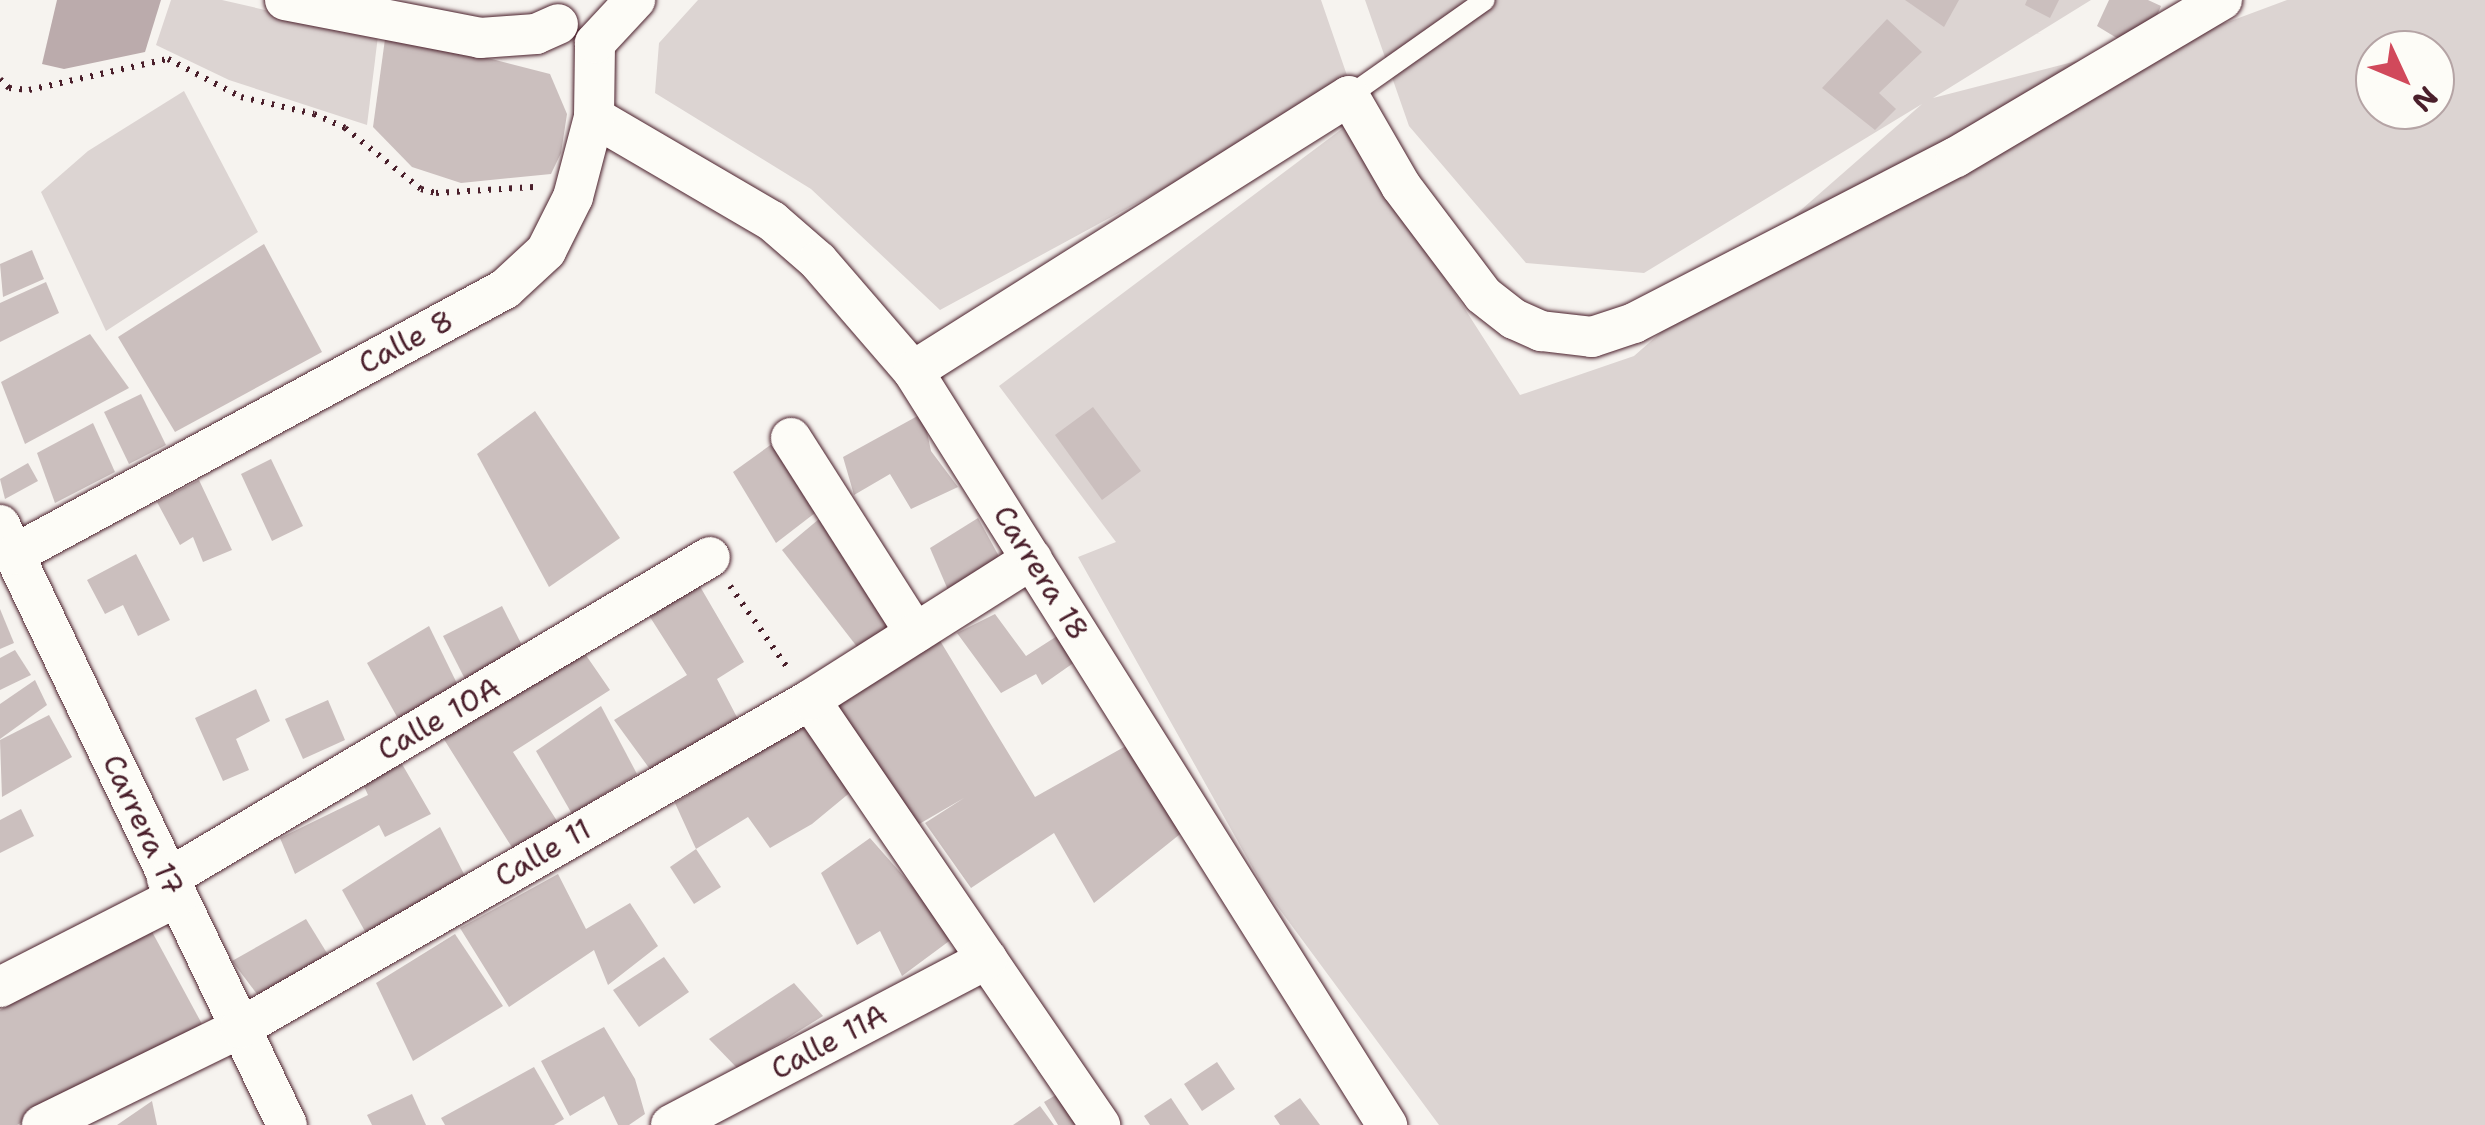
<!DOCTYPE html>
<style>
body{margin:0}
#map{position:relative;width:2485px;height:1125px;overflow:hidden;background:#f6f3ef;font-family:"Shantell Sans",sans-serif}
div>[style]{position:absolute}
.green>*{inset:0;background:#dcd4d2}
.water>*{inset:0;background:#bbabac}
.building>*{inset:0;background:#cbbfbe}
.path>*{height:6px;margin-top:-3px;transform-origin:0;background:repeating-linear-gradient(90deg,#4a1f2b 0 2.5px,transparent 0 10.5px)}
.roads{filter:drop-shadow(0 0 2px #4a1f2b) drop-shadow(0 0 2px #4a1f2b)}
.service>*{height:20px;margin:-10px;padding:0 10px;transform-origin:10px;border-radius:10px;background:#fdfcf7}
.minor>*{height:40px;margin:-20px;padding:0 20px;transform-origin:20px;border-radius:20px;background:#fdfcf7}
span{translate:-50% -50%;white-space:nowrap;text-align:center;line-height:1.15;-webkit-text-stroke:8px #fdfcf7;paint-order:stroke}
.street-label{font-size:30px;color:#4a1f2b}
.north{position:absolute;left:2355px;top:30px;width:100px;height:100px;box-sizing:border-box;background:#fdfcf7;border:2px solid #b5a4a5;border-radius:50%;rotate:134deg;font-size:28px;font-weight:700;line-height:40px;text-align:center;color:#4a1f2b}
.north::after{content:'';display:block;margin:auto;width:35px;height:45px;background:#d1495b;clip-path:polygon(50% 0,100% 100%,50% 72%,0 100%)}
</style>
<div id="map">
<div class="green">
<div style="clip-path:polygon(171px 0,222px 0,378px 36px,367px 125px,229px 80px,156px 45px)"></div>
<div style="clip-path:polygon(698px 0,1321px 0,1351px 87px,940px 310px,811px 189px,655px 93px,659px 43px)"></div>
<div style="clip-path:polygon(evenodd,1365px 0,2091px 0,1933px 98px,2228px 22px,2287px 0,2485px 0,2485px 1125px,1439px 1125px,1264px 888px,1078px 557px,1116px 542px,999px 386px,1347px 125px,1520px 395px,1634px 356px,1922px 104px,1644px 273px,1526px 263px,1409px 126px,1365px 0,2375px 50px,2435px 50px,2435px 110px,2375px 110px,2375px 50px)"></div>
<div style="clip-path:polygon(184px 91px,258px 232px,106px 331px,41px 192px,88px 151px)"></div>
</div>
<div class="water">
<div style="clip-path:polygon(57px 0,161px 0,145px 52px,64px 69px,42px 64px)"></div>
</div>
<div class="building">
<div style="clip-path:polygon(1905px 0,1959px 0,1944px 27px)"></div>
<div style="clip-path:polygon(2027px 0,2059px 0,2050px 18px,2025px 5px)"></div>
<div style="clip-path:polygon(2109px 0,2148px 0,2161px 6px,2151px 30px,2130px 46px,2097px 26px)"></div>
<div style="clip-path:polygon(1887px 19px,1922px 52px,1879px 93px,1896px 109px,1875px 130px,1822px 88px)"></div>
<div style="clip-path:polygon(385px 39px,457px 50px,550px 74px,567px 114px,561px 153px,551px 174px,461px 183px,412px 167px,373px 127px)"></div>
<div style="clip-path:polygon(264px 244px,322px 352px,175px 432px,118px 337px)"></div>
<div style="clip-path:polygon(32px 250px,44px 279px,3px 297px,0 264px)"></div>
<div style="clip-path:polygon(46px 282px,59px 313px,0 342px,0 303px)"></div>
<div style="clip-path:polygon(90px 334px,129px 388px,25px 444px,1px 382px)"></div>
<div style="clip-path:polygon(141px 394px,166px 445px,129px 464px,104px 412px)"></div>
<div style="clip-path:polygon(1093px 407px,1141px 471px,1102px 500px,1055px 435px)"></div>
<div style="clip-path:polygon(535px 411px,620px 538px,549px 587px,477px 454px)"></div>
<div style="clip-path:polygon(923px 413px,931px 451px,958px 487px,911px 509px,890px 474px,854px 495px,843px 457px)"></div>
<div style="clip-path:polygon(93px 423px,115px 472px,55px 503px,37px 453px)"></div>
<div style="clip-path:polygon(776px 441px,828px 503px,776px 543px,733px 472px)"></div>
<div style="clip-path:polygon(271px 459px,303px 526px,272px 541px,241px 474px)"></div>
<div style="clip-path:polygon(28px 463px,38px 481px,5px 499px,0 479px)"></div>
<div style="clip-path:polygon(199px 480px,232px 550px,203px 562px,193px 537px,180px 545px,157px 502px)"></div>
<div style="clip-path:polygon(831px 509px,902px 618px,858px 648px,782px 550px)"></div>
<div style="clip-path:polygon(978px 518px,1001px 560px,948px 590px,930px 548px)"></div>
<div style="clip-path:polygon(136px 554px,170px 620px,138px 636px,123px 605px,105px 614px,87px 580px)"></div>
<div style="clip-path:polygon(698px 583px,744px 662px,717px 679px,740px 723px,652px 772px,614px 720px,687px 675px,650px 617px)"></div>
<div style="clip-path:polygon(502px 606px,527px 655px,468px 685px,443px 636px)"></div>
<div style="clip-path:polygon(0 609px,14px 643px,0 649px)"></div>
<div style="clip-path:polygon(995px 614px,1026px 656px,1068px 629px,1082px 657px,1042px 685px,1036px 674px,1001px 693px,957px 633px)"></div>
<div style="clip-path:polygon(429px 626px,465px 700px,406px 733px,367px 663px)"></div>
<div style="clip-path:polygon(939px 639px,1035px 797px,1133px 742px,1184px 831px,1094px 903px,1054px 833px,971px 888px,925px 823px,964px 798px,914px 827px,828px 696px)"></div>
<div style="clip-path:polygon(581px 648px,610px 690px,513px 752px,566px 835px,513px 849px,440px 733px)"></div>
<div style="clip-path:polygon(15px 650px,31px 675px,0 690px,0 658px)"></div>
<div style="clip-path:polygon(35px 680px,47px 705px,0 739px,0 704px)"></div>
<div style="clip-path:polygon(256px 689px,270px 721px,236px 739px,249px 770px,223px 781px,195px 718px)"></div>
<div style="clip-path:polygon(328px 700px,345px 740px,303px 759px,285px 719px)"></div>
<div style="clip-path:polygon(601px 706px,637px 774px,572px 814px,536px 751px)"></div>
<div style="clip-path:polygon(49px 715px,72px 757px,2px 797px,0 740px)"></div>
<div style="clip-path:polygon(815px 718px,858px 786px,812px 824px,770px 848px,748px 817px,696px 849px,675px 803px)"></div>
<div style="clip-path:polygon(402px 764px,431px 814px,385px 837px,379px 825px,295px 874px,280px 838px,368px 795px,362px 782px)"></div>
<div style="clip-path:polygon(21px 809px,34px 836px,0 853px,0 820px)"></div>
<div style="clip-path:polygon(440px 827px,466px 878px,367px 935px,342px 890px)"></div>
<div style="clip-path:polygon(870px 838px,956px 936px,902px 976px,880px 931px,857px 945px,821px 873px)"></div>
<div style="clip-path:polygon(696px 849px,721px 887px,694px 904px,670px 867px)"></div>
<div style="clip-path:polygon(558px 874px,586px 929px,630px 903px,658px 946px,608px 985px,594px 950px,509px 1007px,460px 928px)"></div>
<div style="clip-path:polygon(306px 919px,330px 958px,260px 998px,232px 961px)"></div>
<div style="clip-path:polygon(150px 928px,202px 1024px,17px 1125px,0 1125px,0 1010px)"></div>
<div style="clip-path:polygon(455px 934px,503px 1006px,413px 1061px,376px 983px)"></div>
<div style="clip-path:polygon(664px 957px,689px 992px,639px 1027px,613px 990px)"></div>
<div style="clip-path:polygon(794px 983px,823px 1016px,738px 1069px,709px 1039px)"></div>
<div style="clip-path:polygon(604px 1027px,635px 1079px,645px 1114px,629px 1125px,618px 1125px,604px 1096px,570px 1116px,541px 1061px)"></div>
<div style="clip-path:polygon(1217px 1062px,1235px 1089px,1202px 1111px,1184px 1084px)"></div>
<div style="clip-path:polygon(534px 1067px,564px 1119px,554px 1125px,445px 1125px,441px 1118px)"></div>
<div style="clip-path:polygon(1066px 1089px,1086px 1125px,1058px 1125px,1044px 1102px)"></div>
<div style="clip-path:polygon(412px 1094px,426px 1125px,372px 1125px,367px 1115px)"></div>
<div style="clip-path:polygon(1171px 1098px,1189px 1125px,1150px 1125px,1144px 1116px)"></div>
<div style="clip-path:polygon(1300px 1098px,1320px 1125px,1280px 1125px,1274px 1116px)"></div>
<div style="clip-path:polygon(152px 1101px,157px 1125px,117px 1125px)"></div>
<div style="clip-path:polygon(1040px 1106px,1054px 1125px,1013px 1125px)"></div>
</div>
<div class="path">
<div style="left:0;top:79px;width:13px;rotate:45deg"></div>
<div style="left:9px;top:88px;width:20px;rotate:6deg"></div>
<div style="left:29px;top:90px;width:142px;rotate:-12.6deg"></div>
<div style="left:168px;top:59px;width:82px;rotate:27.5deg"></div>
<div style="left:241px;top:97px;width:75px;rotate:13.1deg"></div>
<div style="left:314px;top:114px;width:34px;rotate:24deg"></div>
<div style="left:345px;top:128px;width:97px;rotate:38.8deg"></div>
<div style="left:421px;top:189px;width:16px;rotate:15deg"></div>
<div style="left:436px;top:193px;width:98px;rotate:-3.5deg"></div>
<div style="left:730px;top:586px;width:103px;rotate:54.9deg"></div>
</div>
<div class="roads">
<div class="service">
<div style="left:1349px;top:96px;width:166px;rotate:-35.2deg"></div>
</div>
<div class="minor">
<div style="left:285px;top:0;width:199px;rotate:11deg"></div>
<div style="left:480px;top:38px;width:56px;rotate:-4.1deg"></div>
<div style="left:536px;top:34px;width:24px;rotate:-24deg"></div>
<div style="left:594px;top:117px;width:206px;rotate:30.3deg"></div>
<div style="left:772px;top:221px;width:61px;rotate:41deg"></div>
<div style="left:818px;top:261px;width:145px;rotate:49.2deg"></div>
<div style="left:913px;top:371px;width:891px;rotate:57.84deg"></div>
<div style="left:913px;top:371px;width:515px;rotate:-32.24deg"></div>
<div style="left:1349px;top:96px;width:104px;rotate:60deg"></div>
<div style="left:1401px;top:186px;width:136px;rotate:53deg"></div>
<div style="left:1483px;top:295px;width:39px;rotate:38deg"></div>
<div style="left:1514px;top:319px;width:30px;rotate:24deg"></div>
<div style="left:1541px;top:331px;width:51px;rotate:6.7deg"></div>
<div style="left:1592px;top:337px;width:44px;rotate:-18.4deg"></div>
<div style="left:1634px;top:323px;width:362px;rotate:-27.3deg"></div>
<div style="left:1956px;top:157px;width:309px;rotate:-30.6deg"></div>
<div style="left:791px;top:438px;width:231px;rotate:57.5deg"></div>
<div style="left:0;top:525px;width:665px;rotate:64.44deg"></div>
<div style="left:15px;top:554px;width:557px;rotate:-28.41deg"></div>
<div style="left:505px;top:289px;width:56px;rotate:-42.8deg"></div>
<div style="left:546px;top:251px;width:60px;rotate:-63.4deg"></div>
<div style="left:573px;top:197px;width:83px;rotate:-75.3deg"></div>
<div style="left:594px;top:117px;width:74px;rotate:-89.2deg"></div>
<div style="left:595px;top:43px;width:59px;rotate:-47.1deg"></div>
<div style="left:810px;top:700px;width:515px;rotate:55.69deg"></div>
<div style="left:167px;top:879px;width:631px;rotate:-30.67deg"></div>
<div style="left:0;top:987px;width:199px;rotate:-27deg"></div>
<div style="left:42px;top:1125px;width:220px;rotate:-26.1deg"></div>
<div style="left:240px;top:1028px;width:658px;rotate:-29.92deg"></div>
<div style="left:810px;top:700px;width:263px;rotate:-32.4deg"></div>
<div style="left:671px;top:1125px;width:357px;rotate:-27.7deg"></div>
</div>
</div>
<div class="street-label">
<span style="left:406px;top:342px;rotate:-28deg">Calle 8</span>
<span style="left:1041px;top:573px;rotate:58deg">Carrera 18</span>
<span style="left:439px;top:719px;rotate:-30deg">Calle 10A</span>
<span style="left:143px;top:825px;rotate:65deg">Carrera 17</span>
<span style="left:543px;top:853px;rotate:-30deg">Calle 11</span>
<span style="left:829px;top:1042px;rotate:-28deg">Calle 11A</span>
</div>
<div class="north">N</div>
</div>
